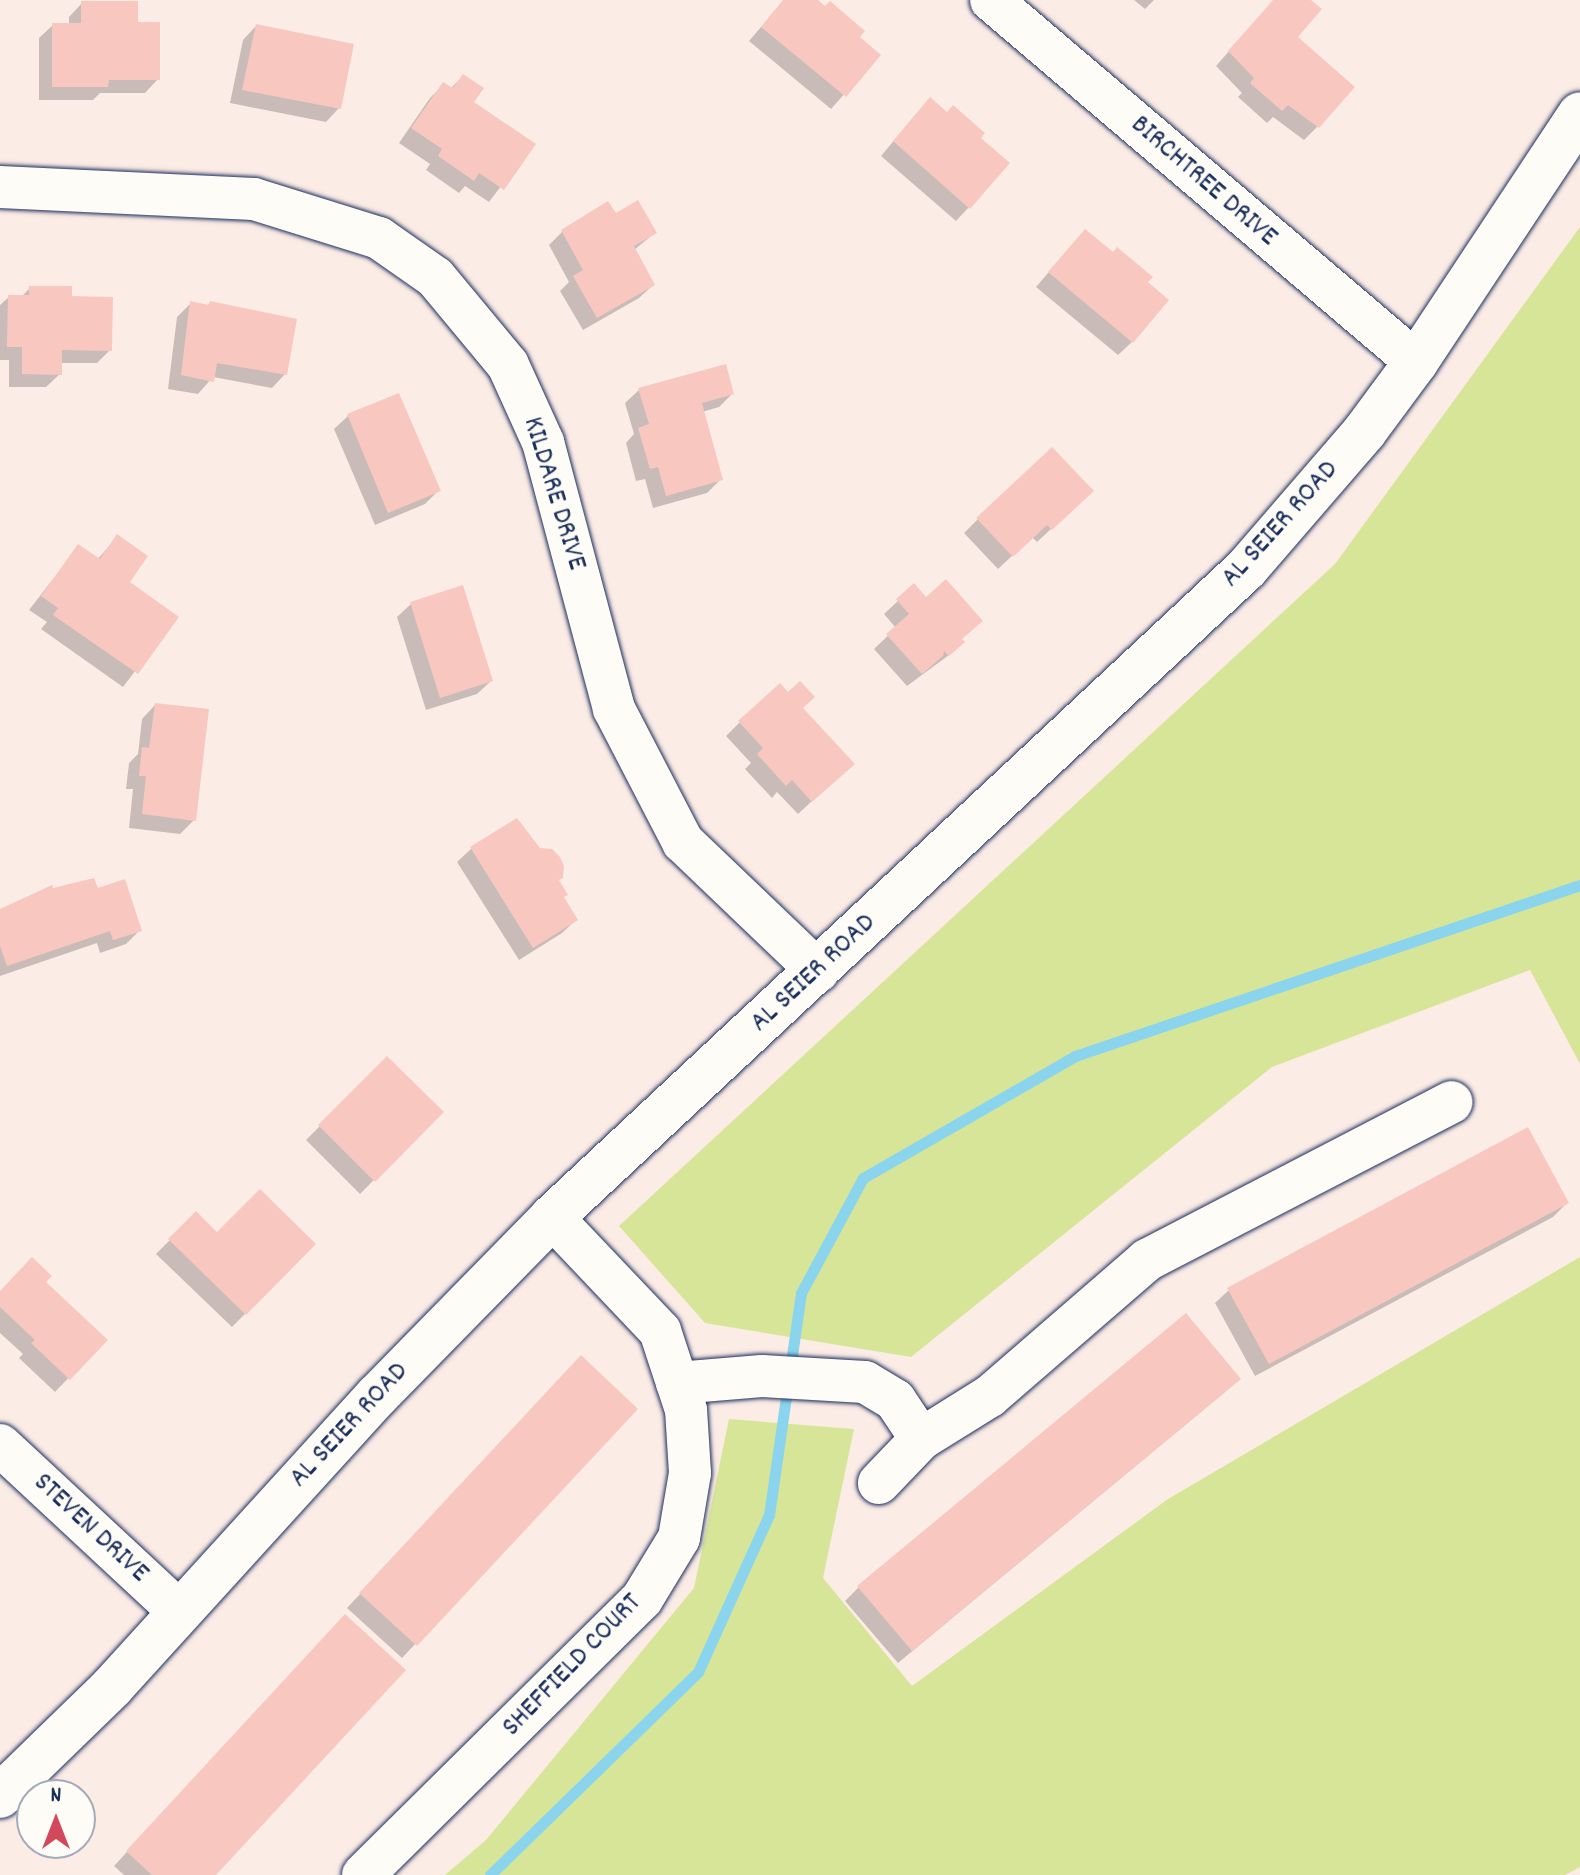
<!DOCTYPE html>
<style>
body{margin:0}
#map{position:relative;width:1580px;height:1875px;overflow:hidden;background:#fcece6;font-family:Dekko,sans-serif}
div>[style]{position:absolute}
.green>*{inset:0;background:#d7e598}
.shadow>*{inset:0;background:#0003}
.stream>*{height:11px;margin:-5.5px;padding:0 5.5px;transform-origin:5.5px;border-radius:5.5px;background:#8bd4ed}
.building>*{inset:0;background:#f8c8c0}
.roads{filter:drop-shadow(0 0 2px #1b2f5e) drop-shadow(0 0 2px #1b2f5e)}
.minor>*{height:42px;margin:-21px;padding:0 21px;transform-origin:21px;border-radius:21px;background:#fdfcf7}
.tertiary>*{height:44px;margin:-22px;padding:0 22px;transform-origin:22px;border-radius:22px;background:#fdfcf7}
span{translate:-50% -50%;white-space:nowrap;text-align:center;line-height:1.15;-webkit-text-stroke:6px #fdfcf7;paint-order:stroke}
.street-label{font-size:28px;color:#1b2f5e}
.north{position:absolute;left:16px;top:1779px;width:80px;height:80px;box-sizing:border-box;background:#fdfcf7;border:2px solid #a3aaba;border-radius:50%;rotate:0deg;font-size:22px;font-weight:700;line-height:32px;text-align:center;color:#1b2f5e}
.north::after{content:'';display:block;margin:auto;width:28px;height:36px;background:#d1495b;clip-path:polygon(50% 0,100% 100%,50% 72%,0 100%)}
</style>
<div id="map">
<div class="green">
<div style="clip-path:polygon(1580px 227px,1580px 1064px,1530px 970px,1272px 1067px,911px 1357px,705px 1323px,619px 1226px,1335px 564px)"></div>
<div style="clip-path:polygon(1580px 1257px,1580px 1867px,1565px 1875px,445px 1875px,486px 1840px,694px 1588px,729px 1419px,854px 1429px,823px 1578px,912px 1686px,1168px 1499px)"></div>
</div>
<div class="shadow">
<div style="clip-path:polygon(784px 0,815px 0,879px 55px,831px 109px,749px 41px)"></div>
<div style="clip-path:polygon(1134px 0,1154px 0,1145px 9px)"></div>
<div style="clip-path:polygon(1274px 0,1308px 0,1295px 37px,1318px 126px,1304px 140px,1273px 117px,1267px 123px,1238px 97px,1242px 93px,1216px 66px)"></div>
<div style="clip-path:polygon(82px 3px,136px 24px,158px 79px,145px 93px,100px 93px,93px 100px,39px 100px,39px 38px,53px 25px,69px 25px,69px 17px)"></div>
<div style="clip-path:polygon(256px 26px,339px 108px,326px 122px,230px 103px,243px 40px)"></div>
<div style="clip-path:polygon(463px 76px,472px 102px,533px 144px,489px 202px,465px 186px,459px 193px,426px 170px,430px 164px,399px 143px,430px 98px,444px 84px,450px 89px)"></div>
<div style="clip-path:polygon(917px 113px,969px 207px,956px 221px,881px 156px)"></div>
<div style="clip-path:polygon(615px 216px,655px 233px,634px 250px,653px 285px,639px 298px,583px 330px,560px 291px,569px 282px,549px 245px,562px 232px)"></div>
<div style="clip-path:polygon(1072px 245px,1145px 283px,1132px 342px,1118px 355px,1036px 287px)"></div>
<div style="clip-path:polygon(30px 288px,70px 298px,110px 350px,97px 363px,60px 363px,60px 374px,46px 387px,9px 387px,9px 360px,0 360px,0 305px,9px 297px,21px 297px)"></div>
<div style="clip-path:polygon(191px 303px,207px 306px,210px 303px,285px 374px,272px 388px,213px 377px,198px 394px,168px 389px,177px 317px)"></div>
<div style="clip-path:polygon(639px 390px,732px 394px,719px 407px,702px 412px,721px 479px,707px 493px,653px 508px,645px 479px,636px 481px,626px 443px,634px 434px,625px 403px)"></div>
<div style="clip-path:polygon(348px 416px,438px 491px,425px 504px,375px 525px,334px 429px)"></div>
<div style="clip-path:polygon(1078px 504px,1037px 542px,1032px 537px,998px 569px,964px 533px,978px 519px)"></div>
<div style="clip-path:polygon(117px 537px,127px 582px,176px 617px,123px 687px,41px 629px,47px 622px,29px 610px,78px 547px,97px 560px)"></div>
<div style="clip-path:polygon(914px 586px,960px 640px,949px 655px,907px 686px,874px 649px,896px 628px,884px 614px)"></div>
<div style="clip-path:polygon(411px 604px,491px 681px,477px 694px,426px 710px,397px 617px)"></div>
<div style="clip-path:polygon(788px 694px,801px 708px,838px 777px,798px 814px,777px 792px,772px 798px,745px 769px,751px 763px,726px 736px,740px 722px)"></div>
<div style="clip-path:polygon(155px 705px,194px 820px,180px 834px,129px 828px,133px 789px,126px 789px,129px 763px,138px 754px,142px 719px)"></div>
<div style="clip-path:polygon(517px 820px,557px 881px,562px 898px,576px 920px,562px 933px,519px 960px,457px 862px,471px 849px)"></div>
<div style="clip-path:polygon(97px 891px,140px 930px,126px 944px,100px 953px,97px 943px,0 976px,0 911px)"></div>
<div style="clip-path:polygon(387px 1059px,441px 1112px,360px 1194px,306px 1140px)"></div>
<div style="clip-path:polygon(1567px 1203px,1553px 1217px,1255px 1376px,1215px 1303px,1229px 1290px)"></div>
<div style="clip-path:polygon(196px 1214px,217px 1235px,314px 1244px,232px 1327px,156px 1254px)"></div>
<div style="clip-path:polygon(43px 1282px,105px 1340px,55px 1392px,19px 1358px,23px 1354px,0 1333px,0 1294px)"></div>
<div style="clip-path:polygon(567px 1372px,636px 1409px,402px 1658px,347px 1608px)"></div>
<div style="clip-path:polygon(1225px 1392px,898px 1663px,845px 1601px,859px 1587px)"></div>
<div style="clip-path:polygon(331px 1630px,214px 1875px,124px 1875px,114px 1866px)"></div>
</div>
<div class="stream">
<div style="left:490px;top:1875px;width:291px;rotate:-44.3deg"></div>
<div style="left:698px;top:1672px;width:172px;rotate:-65.7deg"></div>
<div style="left:769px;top:1515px;width:224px;rotate:-81.8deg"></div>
<div style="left:801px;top:1293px;width:131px;rotate:-61.7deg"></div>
<div style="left:863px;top:1178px;width:245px;rotate:-29.9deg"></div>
<div style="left:1075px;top:1056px;width:533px;rotate:-18.71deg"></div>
</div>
<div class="building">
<div style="clip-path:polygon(783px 0,818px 0,825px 6px,830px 1px,865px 31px,860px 37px,881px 55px,846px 97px,761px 27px)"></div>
<div style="clip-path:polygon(1273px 0,1311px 0,1322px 9px,1298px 37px,1355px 87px,1319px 128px,1288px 105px,1282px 111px,1250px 83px,1254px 78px,1228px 51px)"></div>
<div style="clip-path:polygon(81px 1px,138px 1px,138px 22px,160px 22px,160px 80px,109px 80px,108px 87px,52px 87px,52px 23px,81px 23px)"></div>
<div style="clip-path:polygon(256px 24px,354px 44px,341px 109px,242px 90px)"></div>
<div style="clip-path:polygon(463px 74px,484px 88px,474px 102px,536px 144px,504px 190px,479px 173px,474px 181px,438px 156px,442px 149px,411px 128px,443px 82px,453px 88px)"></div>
<div style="clip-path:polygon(930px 97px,947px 112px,953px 105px,985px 133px,981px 138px,1010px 163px,970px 209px,893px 141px)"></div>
<div style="clip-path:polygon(638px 200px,657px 233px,634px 246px,655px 285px,597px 318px,573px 276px,583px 270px,561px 230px,608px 201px,616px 213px)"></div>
<div style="clip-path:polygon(1085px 229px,1113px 252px,1117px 247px,1153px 277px,1148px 282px,1169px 300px,1133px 343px,1048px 272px)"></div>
<div style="clip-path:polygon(29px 286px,72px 286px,72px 296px,113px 297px,112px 351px,62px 350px,62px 375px,22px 374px,22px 347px,7px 347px,8px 295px,29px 295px)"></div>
<div style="clip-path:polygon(190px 301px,209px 305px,210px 301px,297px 319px,287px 375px,217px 363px,214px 382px,181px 375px)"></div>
<div style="clip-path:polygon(726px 364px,734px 394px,702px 403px,723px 480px,666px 496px,658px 467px,650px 469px,638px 428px,649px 424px,638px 388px)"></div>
<div style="clip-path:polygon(399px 393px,441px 491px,388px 513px,347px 414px)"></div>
<div style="clip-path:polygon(1052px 447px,1094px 491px,1052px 530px,1047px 525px,1013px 557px,976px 518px)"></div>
<div style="clip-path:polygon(117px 534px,148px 556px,130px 582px,179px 617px,138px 674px,53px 615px,58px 608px,41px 596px,78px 544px,100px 559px)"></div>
<div style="clip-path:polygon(946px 579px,983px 621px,962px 639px,965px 642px,949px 656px,944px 651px,943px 656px,922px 674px,886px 634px,909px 614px,896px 599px,914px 583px,926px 597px)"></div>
<div style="clip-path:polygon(463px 585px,493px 681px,440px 698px,410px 602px)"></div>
<div style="clip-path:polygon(800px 681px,815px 697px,803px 708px,855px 764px,812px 802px,792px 780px,786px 786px,757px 754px,763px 748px,738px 721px,780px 683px,788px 692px)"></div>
<div style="clip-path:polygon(155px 703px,209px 709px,196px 821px,142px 814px,146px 776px,139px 776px,142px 747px,149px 748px)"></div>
<div style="clip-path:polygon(517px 818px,540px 848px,552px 849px,560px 857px,564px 866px,563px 878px,559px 880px,568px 895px,564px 897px,578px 920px,533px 948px,470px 847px)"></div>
<div style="clip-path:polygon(94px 878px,98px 888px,125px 879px,142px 931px,113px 940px,110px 931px,7px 966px,0 946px,0 909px,52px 885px,53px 888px)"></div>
<div style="clip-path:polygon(387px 1056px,444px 1112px,375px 1182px,318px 1125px)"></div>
<div style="clip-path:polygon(1528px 1127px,1569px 1203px,1269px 1364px,1227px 1288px)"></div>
<div style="clip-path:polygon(260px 1189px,316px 1244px,246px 1315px,168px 1239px,196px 1211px,217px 1232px)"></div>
<div style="clip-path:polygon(32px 1257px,52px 1276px,46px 1282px,108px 1340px,70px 1380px,31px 1343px,35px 1340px,0 1307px,0 1291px)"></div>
<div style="clip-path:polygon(1186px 1313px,1241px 1379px,912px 1651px,857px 1586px)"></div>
<div style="clip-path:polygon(581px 1355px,638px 1409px,417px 1646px,359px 1593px)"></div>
<div style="clip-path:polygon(345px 1614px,406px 1670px,216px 1875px,152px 1875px,126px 1851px)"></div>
</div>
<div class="roads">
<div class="minor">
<div style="left:991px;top:0;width:558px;rotate:40.42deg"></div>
<div style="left:0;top:187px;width:254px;rotate:2.7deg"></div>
<div style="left:254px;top:199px;width:131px;rotate:17.3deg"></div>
<div style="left:379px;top:238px;width:68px;rotate:34.9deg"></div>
<div style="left:435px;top:277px;width:114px;rotate:50.3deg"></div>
<div style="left:508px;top:365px;width:85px;rotate:65.6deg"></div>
<div style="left:543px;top:442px;width:276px;rotate:75.1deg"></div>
<div style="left:614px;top:709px;width:150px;rotate:62.6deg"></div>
<div style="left:683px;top:842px;width:187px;rotate:43.7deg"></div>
<div style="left:677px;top:1383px;width:85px;rotate:-4.7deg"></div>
<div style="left:762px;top:1376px;width:103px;rotate:3.3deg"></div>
<div style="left:865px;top:1382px;width:35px;rotate:31deg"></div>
<div style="left:895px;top:1400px;width:47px;rotate:56.3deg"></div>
<div style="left:921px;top:1439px;width:61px;rotate:133.7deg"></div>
<div style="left:921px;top:1439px;width:81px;rotate:-31.9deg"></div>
<div style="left:990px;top:1396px;width:208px;rotate:-40.9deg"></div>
<div style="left:1147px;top:1260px;width:343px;rotate:-27.4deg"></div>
<div style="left:0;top:1445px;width:246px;rotate:42.9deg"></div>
<div style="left:363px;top:1875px;width:392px;rotate:-44.7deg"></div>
<div style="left:642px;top:1599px;width:71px;rotate:-58.8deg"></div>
<div style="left:679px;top:1538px;width:66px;rotate:-80.4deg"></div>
<div style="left:690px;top:1473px;width:63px;rotate:-93.6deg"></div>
<div style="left:686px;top:1410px;width:83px;rotate:-108.2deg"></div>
<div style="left:660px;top:1331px;width:157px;rotate:-133.5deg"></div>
</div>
<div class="tertiary">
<div style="left:0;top:1796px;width:156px;rotate:-44.2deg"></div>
<div style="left:112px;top:1687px;width:394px;rotate:-47.7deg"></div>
<div style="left:377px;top:1396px;width:250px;rotate:-45.6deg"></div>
<div style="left:552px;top:1217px;width:949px;rotate:-43.04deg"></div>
<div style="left:1246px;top:569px;width:182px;rotate:-49.2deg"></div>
<div style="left:1365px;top:431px;width:86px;rotate:-53.5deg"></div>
<div style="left:1416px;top:362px;width:297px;rotate:-56.5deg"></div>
</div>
</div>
<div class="street-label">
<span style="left:1203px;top:182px;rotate:41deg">BIRCHTREE DRIVE</span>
<span style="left:553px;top:494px;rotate:73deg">KILDARE DRIVE</span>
<span style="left:1281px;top:525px;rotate:-48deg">AL SEIER ROAD</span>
<span style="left:814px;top:974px;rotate:-43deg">AL SEIER ROAD</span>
<span style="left:350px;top:1426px;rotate:-47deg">AL SEIER ROAD</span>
<span style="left:90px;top:1529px;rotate:43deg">STEVEN DRIVE</span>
<span style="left:573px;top:1666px;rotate:-46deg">SHEFFIELD COURT</span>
</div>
<div class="north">N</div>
</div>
